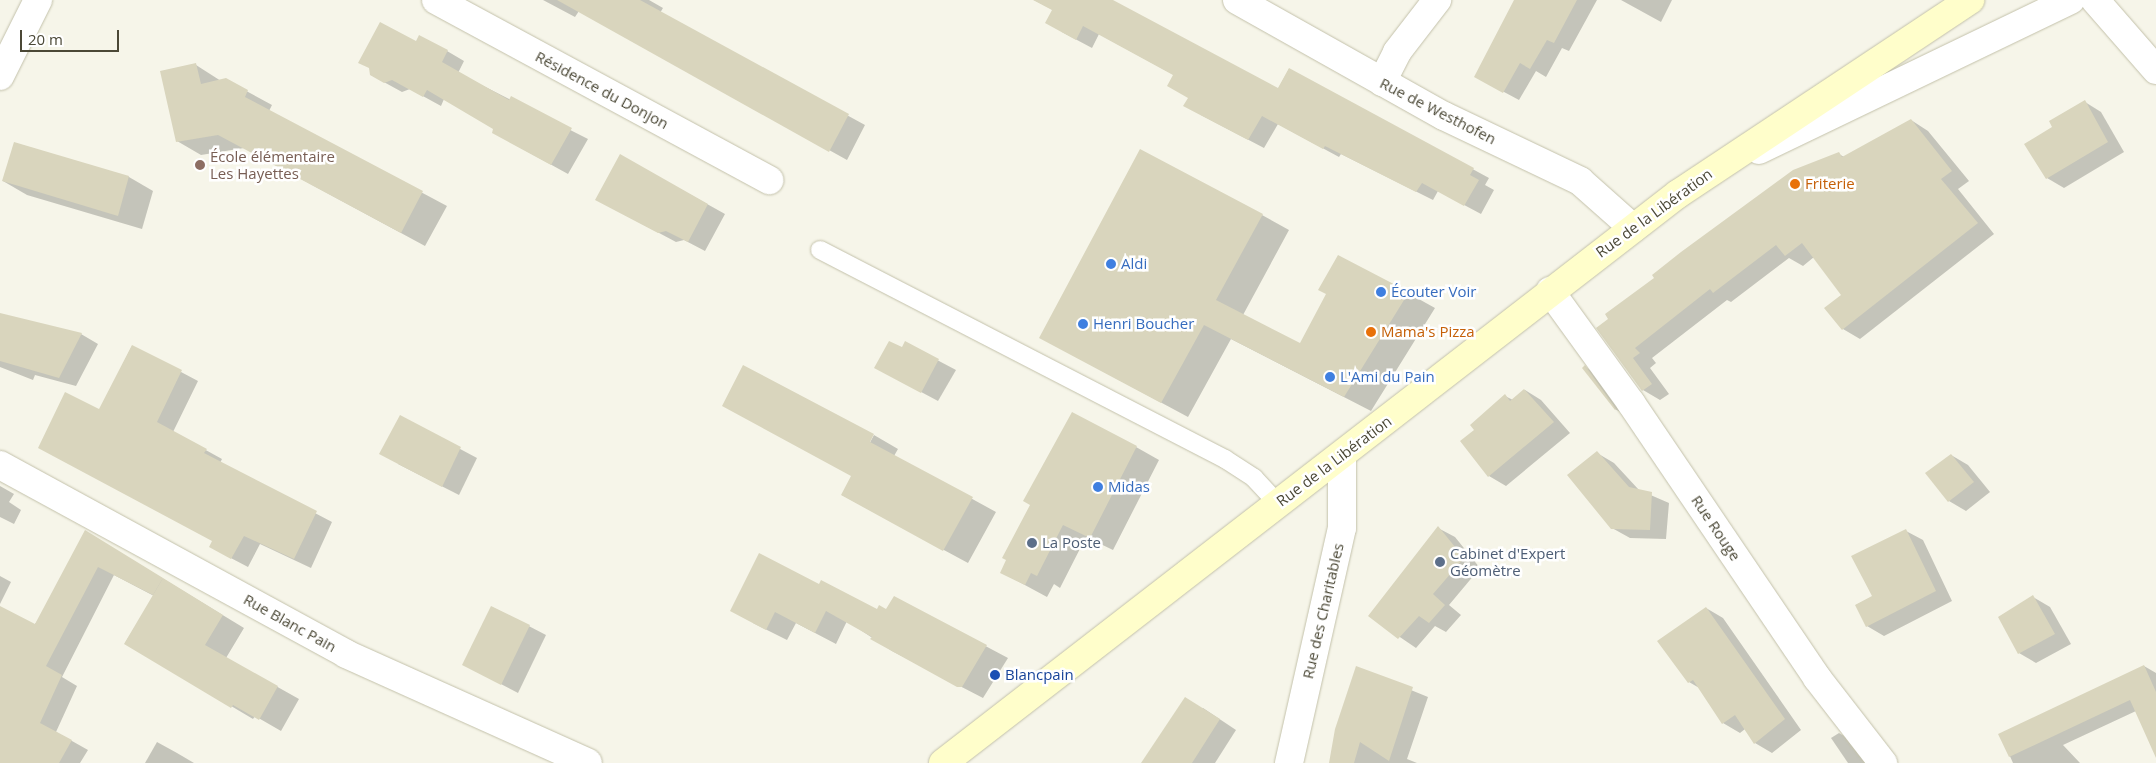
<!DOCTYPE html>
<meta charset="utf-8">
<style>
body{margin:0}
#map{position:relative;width:2156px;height:763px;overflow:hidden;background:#f6f5e9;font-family:"Open Sans",sans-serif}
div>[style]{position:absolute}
.shadow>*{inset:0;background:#0003}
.building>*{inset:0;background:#d9d5bd}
.roads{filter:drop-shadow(0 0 1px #c3c1aa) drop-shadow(0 0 1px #c3c1aa)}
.service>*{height:18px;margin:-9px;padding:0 9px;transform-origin:9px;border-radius:9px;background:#fff}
.minor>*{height:28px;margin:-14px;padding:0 14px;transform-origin:14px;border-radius:14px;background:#fff}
.secondary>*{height:28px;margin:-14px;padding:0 14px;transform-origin:14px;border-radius:14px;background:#fffecb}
.dots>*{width:14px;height:14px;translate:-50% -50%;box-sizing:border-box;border:2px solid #fff;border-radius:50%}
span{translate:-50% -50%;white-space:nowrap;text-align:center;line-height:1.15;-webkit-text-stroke:5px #fff;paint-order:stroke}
.street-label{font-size:15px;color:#4b4836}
.education-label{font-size:15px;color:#785e54}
.left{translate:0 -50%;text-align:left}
.food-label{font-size:15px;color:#c56008}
.shop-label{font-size:15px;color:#366cbe}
.service-label{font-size:15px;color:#4e5e75}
.transit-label{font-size:15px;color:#164399}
.scale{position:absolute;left:20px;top:30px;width:99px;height:22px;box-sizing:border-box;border:2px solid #4b4836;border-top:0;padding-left:6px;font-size:15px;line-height:18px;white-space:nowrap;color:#4b4836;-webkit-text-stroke:4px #fff;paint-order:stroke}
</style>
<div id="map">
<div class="shadow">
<div style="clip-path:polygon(543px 0,649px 0,663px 8px,660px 13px,865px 125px,847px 160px,579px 11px,575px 17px)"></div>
<div style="clip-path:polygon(1034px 0,1111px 0,1278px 89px,1289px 69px,1489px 178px,1485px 185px,1494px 190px,1481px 214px,1438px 191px,1433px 200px,1341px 154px,1339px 157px,1278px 124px,1264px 148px,1201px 115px,1174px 75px,1099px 34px,1092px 48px,1062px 32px,1053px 10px)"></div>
<div style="clip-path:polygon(1516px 0,1597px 0,1569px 51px,1562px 48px,1546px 77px,1536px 71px,1519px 100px,1491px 85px)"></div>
<div style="clip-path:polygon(1621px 0,1672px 0,1661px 22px)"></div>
<div style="clip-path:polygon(416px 42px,447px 51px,464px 61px,458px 73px,588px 139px,568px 174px,510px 142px,495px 128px,444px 99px,441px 106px,410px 89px,402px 92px,371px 75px)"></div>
<div style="clip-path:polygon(196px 65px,221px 81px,226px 80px,272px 105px,269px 111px,447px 206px,425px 246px,244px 148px,201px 155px,177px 141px)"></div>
<div style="clip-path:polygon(2085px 102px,2101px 112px,2124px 152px,2064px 188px,2047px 178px)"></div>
<div style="clip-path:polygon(1911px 120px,1928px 131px,1969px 181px,1958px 189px,1994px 234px,1860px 339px,1843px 329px,1826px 308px,1842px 295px,1814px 257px,1803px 266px,1789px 258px,1731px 302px,1727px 300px,1652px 358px,1656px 363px,1650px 368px,1669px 394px,1660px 400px,1643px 390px,1597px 328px,1839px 154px,1844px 157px)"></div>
<div style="clip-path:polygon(15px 143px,129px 177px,153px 191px,142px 229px,27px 195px,3px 181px)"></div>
<div style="clip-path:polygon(621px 156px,725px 214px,705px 251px,684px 240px,676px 242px,614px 209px)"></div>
<div style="clip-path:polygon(1262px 215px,1289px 230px,1243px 315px,1300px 345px,1408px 293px,1435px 308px,1371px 411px,1231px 339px,1188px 417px,1067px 352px)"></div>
<div style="clip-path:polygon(0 314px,81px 334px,98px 344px,76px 386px,35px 375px,33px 380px,0 367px)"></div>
<div style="clip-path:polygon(905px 343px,956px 370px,938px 401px,893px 377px)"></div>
<div style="clip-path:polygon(132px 346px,198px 381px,173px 432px,222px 459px,220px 463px,332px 522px,311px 568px,260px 544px,248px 567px,227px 556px,99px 411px)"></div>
<div style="clip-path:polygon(1585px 367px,1602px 377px,1632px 419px,1615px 409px)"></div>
<div style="clip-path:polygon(1525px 390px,1541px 400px,1570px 433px,1506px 486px,1489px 476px,1476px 430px,1505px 396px,1513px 400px)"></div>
<div style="clip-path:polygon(400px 417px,477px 458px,459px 495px,398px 464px)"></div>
<div style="clip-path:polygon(874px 435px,898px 449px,894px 456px,996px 512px,968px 563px,842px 495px)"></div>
<div style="clip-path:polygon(1136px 447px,1159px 460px,1113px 550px,1086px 537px,1060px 588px,1054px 584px,1047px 597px,1001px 572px)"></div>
<div style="clip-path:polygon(1597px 453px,1614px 463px,1639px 490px,1669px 503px,1666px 539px,1630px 538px,1612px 528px)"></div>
<div style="clip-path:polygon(1951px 455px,1968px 465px,1990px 492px,1966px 511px,1949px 501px)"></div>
<div style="clip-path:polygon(0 486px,14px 494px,9px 502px,21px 510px,14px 524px,0 517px)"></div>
<div style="clip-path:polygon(1438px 528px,1455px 537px,1480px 568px,1449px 605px,1461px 615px,1446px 632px,1435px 626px,1416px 648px,1369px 616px)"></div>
<div style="clip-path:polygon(1906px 531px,1923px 540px,1952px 601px,1884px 636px,1867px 626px,1856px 605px,1874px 596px)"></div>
<div style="clip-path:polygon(101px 541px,244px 628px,226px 658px,299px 699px,281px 731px,255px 716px,253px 719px,125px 643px,154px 596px,114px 575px,62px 677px,77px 686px,56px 732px,88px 750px,80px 763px,14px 763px,0 735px,0 668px)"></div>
<div style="clip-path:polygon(0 576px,11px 582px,0 604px)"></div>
<div style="clip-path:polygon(820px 586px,877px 610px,886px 610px,895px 598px,1008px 658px,983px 698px,892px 651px,847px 621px,836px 644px,796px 623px,787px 640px,753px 623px)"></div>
<div style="clip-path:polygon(2033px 597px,2050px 607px,2071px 644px,2036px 663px,2019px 653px,1999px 617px)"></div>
<div style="clip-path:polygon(492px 607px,546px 635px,518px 693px,464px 665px)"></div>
<div style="clip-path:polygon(1706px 608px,1723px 618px,1801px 730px,1772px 753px,1755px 743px,1745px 729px,1740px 733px,1723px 723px,1701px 689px,1689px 682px)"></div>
<div style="clip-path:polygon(2144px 666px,2156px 673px,2156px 735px,2136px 711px,2063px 745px,2080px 763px,2013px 763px,2000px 734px)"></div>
<div style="clip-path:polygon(1357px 668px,1428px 697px,1407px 759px,1417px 763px,1330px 763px)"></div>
<div style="clip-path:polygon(1203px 708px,1236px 730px,1215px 763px,1142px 763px)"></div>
<div style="clip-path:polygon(1839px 733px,1853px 741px,1870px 763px,1848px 763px,1831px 738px)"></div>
<div style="clip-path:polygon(157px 742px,177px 753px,194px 763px,145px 763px)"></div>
</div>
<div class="building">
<div style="clip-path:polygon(557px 0,640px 0,849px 114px,829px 152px)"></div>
<div style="clip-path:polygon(1033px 0,1113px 0,1278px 88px,1289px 68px,1474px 168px,1470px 175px,1479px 180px,1464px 206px,1422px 183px,1416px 192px,1325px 146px,1323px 149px,1262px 116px,1248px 140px,1183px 106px,1188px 98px,1167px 86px,1173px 75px,1083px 26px,1076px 40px,1045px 23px,1052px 10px)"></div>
<div style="clip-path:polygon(1514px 0,1577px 0,1554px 43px,1547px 40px,1530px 69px,1520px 63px,1503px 93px,1474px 77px)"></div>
<div style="clip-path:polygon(380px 22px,416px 41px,419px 35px,448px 50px,442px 62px,509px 100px,511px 96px,572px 128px,551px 165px,492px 133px,493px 129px,427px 90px,423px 97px,392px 80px,384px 83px,370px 75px,369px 68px,358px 63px)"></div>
<div style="clip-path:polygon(196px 63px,201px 84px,226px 78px,248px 90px,245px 97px,423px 191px,401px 233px,218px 135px,176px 142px,160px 71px)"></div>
<div style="clip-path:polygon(2085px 100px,2108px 142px,2046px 179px,2024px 144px,2052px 127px,2049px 121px)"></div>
<div style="clip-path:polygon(1911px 119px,1952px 171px,1941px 179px,1978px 223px,1842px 330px,1824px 308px,1841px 295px,1802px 243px,1785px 256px,1776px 245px,1713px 293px,1710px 289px,1635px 348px,1640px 353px,1633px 358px,1652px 384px,1642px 391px,1596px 328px,1608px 319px,1605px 314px,1654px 278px,1652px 275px,1681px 252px,1793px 170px,1839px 152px,1842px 157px)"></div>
<div style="clip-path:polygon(14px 142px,129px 176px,118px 216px,2px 181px)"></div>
<div style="clip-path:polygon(1140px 149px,1263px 214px,1216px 300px,1300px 343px,1326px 294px,1318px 290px,1338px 255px,1409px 292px,1344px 397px,1204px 325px,1161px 403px,1039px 338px)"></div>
<div style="clip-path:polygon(620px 154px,708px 204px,688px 242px,666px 231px,658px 233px,595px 200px)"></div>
<div style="clip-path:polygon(0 313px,82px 333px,59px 378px,0 361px)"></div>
<div style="clip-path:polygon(889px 341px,902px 347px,905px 341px,939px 359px,921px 393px,874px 368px)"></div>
<div style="clip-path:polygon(132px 345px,182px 370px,157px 422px,207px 449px,204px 453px,317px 511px,294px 559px,244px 536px,231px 559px,209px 547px,212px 541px,38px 448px,65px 392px,99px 409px)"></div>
<div style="clip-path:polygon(743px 365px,874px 434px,870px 442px,973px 497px,943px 551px,841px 495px,851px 476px,722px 406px)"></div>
<div style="clip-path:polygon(1585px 365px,1616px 409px,1615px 410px,1582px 368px)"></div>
<div style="clip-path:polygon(1524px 389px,1554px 422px,1488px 477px,1460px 441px,1474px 430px,1470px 425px,1505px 394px,1510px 401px)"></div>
<div style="clip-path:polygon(1072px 412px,1137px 446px,1090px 538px,1063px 525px,1037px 576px,1031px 573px,1025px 585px,1000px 573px,1006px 560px,1002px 558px,1030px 505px,1023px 501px)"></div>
<div style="clip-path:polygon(400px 415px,461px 447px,442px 487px,379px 454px)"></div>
<div style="clip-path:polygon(1597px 451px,1629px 487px,1652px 492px,1650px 530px,1611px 529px,1567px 475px)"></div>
<div style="clip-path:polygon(1951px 454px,1974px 482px,1948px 502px,1925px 473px)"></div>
<div style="clip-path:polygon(1438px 526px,1464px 558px,1433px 594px,1445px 605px,1429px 623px,1419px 616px,1398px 639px,1368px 616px)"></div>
<div style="clip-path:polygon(1906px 529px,1936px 591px,1866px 627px,1855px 605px,1872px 596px,1851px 556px)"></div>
<div style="clip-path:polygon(85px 530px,163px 578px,153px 595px,98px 567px,46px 666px,62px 675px,40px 723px,72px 740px,59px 763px,0 763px,0 606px,35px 624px)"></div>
<div style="clip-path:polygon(759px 553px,819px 584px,821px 580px,877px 609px,879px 605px,886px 609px,894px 596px,987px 645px,962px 687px,957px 687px,870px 639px,872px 637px,826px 611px,815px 633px,775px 612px,766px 630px,730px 611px)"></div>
<div style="clip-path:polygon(163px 578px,223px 615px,205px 645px,278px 686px,259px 720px,233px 705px,231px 708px,124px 644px)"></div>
<div style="clip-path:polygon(2033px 595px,2055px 634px,2018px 654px,1998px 617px)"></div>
<div style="clip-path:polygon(491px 606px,530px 625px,501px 685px,462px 665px)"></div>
<div style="clip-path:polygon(1706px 607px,1785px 719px,1754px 744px,1735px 715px,1722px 724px,1693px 680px,1688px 683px,1657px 641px)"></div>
<div style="clip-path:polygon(2144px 665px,2156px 692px,2156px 758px,2130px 700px,2009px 757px,1998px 734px)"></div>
<div style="clip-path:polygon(1356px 666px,1413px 687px,1389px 761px,1360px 742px,1354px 763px,1329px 763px,1335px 729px)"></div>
<div style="clip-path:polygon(1185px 697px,1220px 719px,1192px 763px,1141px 763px)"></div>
</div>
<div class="roads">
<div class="service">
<div style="left:820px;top:250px;width:456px;rotate:27.3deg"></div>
<div style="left:1225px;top:459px;width:35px;rotate:33deg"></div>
<div style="left:1254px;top:478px;width:34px;rotate:47deg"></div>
</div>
<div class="minor">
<div style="left:436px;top:0;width:379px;rotate:28.4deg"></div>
<div style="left:1237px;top:0;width:237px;rotate:29.3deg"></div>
<div style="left:1444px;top:116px;width:151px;rotate:25.5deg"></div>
<div style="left:1580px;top:181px;width:71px;rotate:41.6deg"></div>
<div style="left:2095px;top:0;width:93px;rotate:48.9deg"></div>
<div style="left:0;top:76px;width:85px;rotate:-63.4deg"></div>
<div style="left:1382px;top:82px;width:34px;rotate:-63deg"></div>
<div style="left:1397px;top:52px;width:66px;rotate:-52.4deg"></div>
<div style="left:1759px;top:150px;width:346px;rotate:-25.7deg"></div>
<div style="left:1550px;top:291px;width:138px;rotate:54.1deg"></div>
<div style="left:1631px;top:403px;width:332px;rotate:55.9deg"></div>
<div style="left:1817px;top:678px;width:108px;rotate:52.2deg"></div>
<div style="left:0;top:465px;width:394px;rotate:28.6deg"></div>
<div style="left:346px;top:654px;width:265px;rotate:24.2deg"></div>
<div style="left:1289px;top:763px;width:241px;rotate:-77.3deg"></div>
<div style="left:1342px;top:528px;width:71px;rotate:-90deg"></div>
</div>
<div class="secondary">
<div style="left:943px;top:763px;width:930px;rotate:-37.75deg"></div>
<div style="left:1678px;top:194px;width:351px;rotate:-33.6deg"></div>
</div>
</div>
<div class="dots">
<div style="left:200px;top:165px;background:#8d6e63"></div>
<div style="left:1795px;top:184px;background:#e8710a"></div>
<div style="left:1111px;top:264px;background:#3f7fe0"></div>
<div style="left:1381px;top:292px;background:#3f7fe0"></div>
<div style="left:1083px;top:324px;background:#3f7fe0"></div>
<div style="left:1371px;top:332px;background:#e8710a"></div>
<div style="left:1330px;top:377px;background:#3f7fe0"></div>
<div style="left:1098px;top:487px;background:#3f7fe0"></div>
<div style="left:1032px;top:543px;background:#5c6f8a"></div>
<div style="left:1440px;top:562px;background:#5c6f8a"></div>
<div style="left:995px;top:675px;background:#1a4fb4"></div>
</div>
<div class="street-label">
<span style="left:602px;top:90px;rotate:28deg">Résidence du Donjon</span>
<span style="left:1438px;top:111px;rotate:27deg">Rue de Westhofen</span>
<span style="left:1654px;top:213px;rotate:-36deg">Rue de la Libération</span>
<span style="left:1334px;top:461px;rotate:-37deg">Rue de la Libération</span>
<span style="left:1716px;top:528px;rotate:56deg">Rue Rouge</span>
<span style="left:1323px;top:611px;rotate:-77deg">Rue des Charitables</span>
<span style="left:290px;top:623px;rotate:29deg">Rue Blanc Pain</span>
</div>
<div class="education-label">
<span class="left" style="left:210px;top:165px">École élémentaire<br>Les Hayettes</span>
</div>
<div class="food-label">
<span class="left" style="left:1805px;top:184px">Friterie</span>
<span class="left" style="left:1381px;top:332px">Mama's Pizza</span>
</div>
<div class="shop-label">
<span class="left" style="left:1121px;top:264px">Aldi</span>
<span class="left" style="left:1391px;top:292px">Écouter Voir</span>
<span class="left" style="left:1093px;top:324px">Henri Boucher</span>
<span class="left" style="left:1340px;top:377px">L'Ami du Pain</span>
<span class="left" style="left:1108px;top:487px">Midas</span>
</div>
<div class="service-label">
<span class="left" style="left:1042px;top:543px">La Poste</span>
<span class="left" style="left:1450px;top:562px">Cabinet d'Expert<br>Géomètre</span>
</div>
<div class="transit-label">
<span class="left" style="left:1005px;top:675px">Blancpain</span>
</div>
<div class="scale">20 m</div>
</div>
